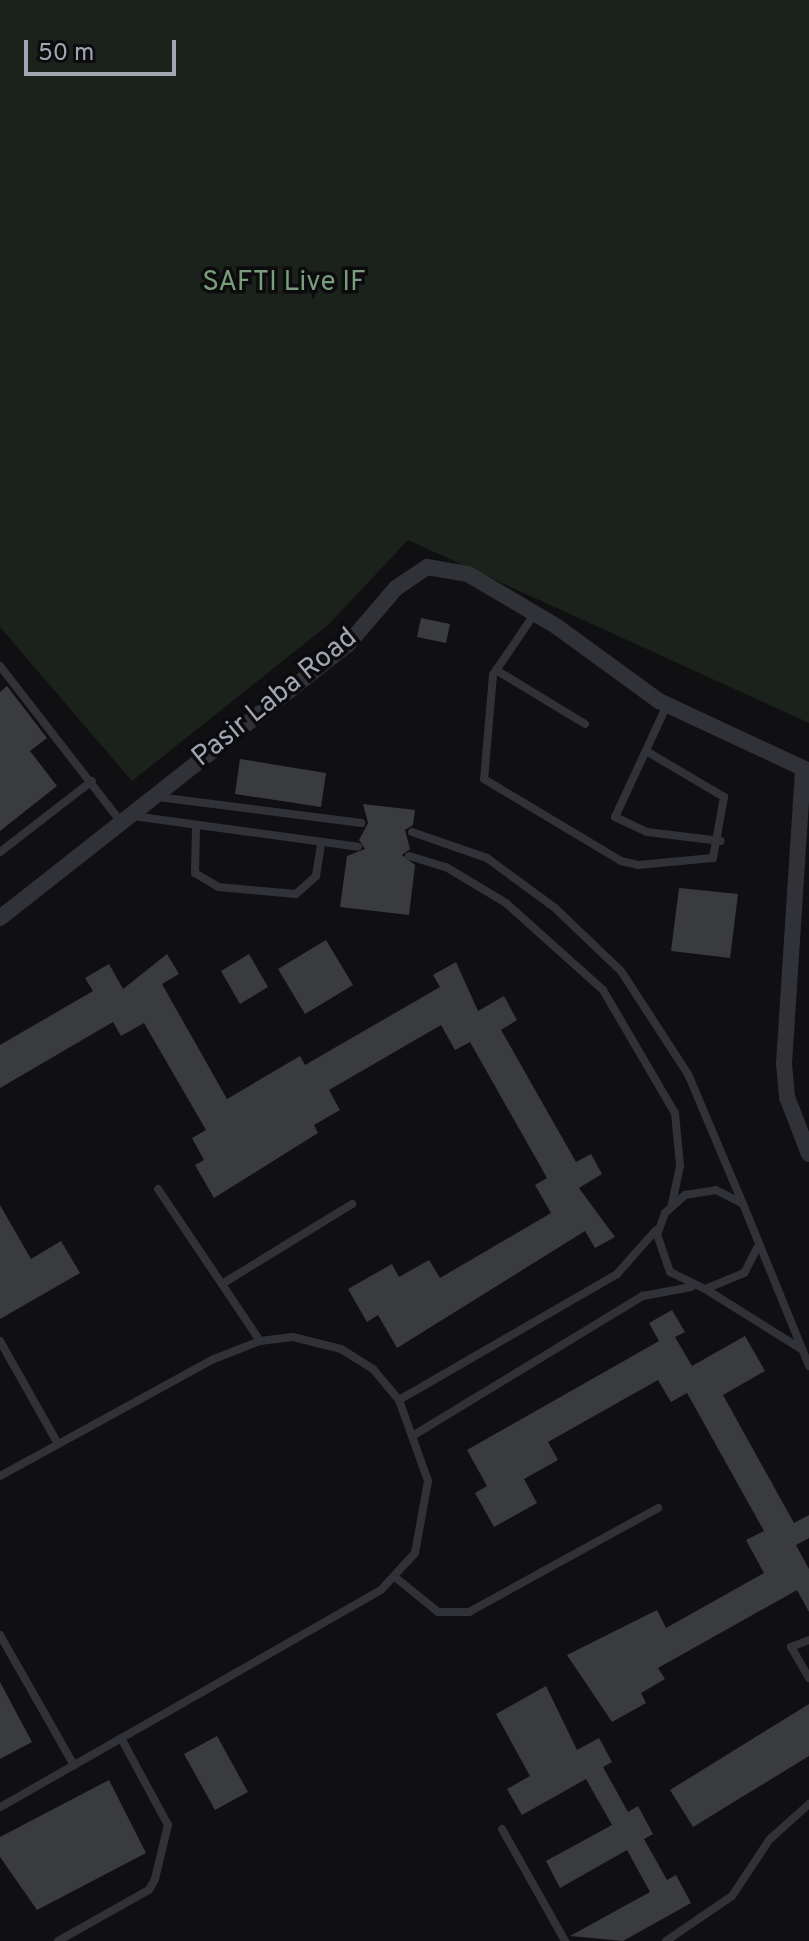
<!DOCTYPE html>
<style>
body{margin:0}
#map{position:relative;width:809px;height:1941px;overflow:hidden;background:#101012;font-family:Overpass,sans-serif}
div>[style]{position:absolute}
.green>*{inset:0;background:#1b221c}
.building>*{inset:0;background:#3a3b3f}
.lane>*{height:8px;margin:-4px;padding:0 4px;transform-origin:4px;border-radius:4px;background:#313237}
.street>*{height:16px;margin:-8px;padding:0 8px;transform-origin:8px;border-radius:8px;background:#313237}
span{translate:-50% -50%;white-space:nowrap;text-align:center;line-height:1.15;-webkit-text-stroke:7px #0c0b0d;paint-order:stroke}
.park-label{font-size:28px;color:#789e7c}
.street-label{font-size:28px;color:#a1a6b3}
.scale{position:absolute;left:24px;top:40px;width:152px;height:36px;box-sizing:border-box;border:4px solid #a1a6b3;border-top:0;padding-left:10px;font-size:24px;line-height:28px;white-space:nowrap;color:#a1a6b3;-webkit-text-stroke:6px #0c0b0d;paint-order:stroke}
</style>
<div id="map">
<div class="green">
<div style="clip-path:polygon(0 0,809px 0,809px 723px,408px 540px,329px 624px,132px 781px,0 627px)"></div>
</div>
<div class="building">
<div style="clip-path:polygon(421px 618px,450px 624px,446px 643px,417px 637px)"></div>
<div style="clip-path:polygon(7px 686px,47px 738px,30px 751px,57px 786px,0 831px,0 692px)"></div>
<div style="clip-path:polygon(240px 759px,326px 773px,321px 807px,235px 794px)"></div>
<div style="clip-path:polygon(363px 804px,415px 810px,413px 825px,405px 830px,410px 849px,402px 855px,415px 865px,409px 915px,340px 907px,347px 856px,365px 849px,359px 840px,368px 823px)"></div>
<div style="clip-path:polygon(679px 888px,738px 894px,730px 958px,671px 951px)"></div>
<div style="clip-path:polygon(326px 940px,353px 985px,305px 1014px,278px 969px)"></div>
<div style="clip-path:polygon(167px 954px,179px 974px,162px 984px,227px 1099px,300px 1056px,305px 1065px,440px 987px,433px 975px,456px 962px,478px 1011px,504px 996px,517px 1020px,501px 1030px,576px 1162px,591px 1154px,602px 1174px,579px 1188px,615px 1237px,595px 1248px,585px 1231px,397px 1348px,378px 1315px,367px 1322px,348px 1289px,392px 1264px,399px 1277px,429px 1260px,440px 1278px,551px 1213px,535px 1185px,547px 1178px,470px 1042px,455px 1050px,441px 1025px,329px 1090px,340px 1110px,314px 1125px,318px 1133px,214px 1198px,195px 1165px,204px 1160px,192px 1138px,206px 1130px,144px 1023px,121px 1036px,113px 1022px,0 1088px,0 1045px,93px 991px,85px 978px,109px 964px,123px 989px)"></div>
<div style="clip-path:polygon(249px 954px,268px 987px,240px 1004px,221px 971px)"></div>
<div style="clip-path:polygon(0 1205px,31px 1259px,61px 1241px,80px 1273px,0 1319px)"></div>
<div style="clip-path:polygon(672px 1310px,685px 1332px,675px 1337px,692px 1366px,745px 1336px,765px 1371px,723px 1395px,794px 1523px,809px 1515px,809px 1538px,796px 1545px,809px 1569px,809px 1612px,797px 1590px,658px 1668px,665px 1679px,641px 1693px,646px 1703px,612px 1722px,567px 1655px,657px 1610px,666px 1628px,764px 1573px,746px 1540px,764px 1531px,687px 1393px,671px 1402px,658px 1380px,548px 1442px,558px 1460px,524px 1479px,537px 1503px,494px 1527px,475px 1493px,487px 1486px,467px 1450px,659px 1341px,649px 1323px)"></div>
<div style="clip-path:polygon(0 1682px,32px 1742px,0 1759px)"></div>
<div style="clip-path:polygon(546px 1686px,577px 1750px,599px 1738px,612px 1762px,603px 1767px,628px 1812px,638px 1806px,653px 1834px,644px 1839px,667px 1880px,676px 1875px,691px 1903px,623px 1941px,570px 1936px,650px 1892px,627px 1850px,560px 1888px,546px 1861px,612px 1825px,586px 1779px,522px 1815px,507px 1789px,530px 1776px,496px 1714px)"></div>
<div style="clip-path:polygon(809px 1704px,809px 1756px,693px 1827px,670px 1790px)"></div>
<div style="clip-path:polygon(217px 1736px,248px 1792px,215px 1810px,184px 1754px)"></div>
<div style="clip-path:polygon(109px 1780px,146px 1853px,37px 1910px,0 1857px,0 1837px)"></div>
</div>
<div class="lane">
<div style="left:535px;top:613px;width:75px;rotate:124.1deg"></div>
<div style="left:493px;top:675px;width:104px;rotate:94.9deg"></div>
<div style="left:484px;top:779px;width:160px;rotate:30.9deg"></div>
<div style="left:621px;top:861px;width:17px;rotate:13deg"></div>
<div style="left:638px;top:865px;width:75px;rotate:-5.3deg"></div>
<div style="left:713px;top:858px;width:62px;rotate:-79.8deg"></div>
<div style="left:724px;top:797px;width:88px;rotate:-149.4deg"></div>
<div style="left:0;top:666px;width:199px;rotate:52.2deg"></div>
<div style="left:496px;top:670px;width:104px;rotate:31.2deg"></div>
<div style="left:667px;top:705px;width:123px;rotate:114.9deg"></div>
<div style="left:615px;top:817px;width:35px;rotate:25deg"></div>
<div style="left:647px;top:832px;width:74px;rotate:7deg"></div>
<div style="left:158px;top:797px;width:205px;rotate:7.3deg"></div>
<div style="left:133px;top:816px;width:227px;rotate:7.8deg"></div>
<div style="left:196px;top:828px;width:45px;rotate:91.3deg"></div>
<div style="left:195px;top:873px;width:27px;rotate:31deg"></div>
<div style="left:218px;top:887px;width:78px;rotate:5.1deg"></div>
<div style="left:296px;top:894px;width:27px;rotate:-42deg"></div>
<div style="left:316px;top:876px;width:33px;rotate:-81deg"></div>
<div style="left:412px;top:832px;width:79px;rotate:19.1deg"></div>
<div style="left:487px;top:858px;width:84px;rotate:36.3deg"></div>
<div style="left:555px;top:908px;width:91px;rotate:43.7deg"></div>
<div style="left:621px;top:971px;width:123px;rotate:57deg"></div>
<div style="left:688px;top:1074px;width:141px;rotate:67.1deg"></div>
<div style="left:0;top:852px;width:116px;rotate:-37.7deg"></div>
<div style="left:409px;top:856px;width:39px;rotate:17deg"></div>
<div style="left:446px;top:867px;width:70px;rotate:31deg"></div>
<div style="left:506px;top:903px;width:130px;rotate:41.9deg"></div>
<div style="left:603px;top:990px;width:143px;rotate:59.7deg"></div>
<div style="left:675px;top:1113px;width:53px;rotate:84.6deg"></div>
<div style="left:680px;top:1166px;width:39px;rotate:102deg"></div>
<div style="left:158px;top:1189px;width:183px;rotate:56.1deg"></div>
<div style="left:757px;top:1248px;width:28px;rotate:117deg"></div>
<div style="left:744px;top:1273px;width:42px;rotate:157.7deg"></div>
<div style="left:705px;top:1289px;width:39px;rotate:-154deg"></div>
<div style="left:670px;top:1272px;width:39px;rotate:-109deg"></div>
<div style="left:657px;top:1235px;width:23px;rotate:-70deg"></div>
<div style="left:665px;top:1213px;width:27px;rotate:-42deg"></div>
<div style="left:685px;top:1195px;width:31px;rotate:-9deg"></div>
<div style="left:716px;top:1190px;width:30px;rotate:27deg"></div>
<div style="left:743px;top:1204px;width:175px;rotate:67.8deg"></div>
<div style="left:222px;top:1284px;width:153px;rotate:-31.6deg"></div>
<div style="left:707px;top:1290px;width:111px;rotate:32.1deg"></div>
<div style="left:0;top:1341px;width:118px;rotate:60.6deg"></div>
<div style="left:399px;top:1400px;width:252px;rotate:-30deg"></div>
<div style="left:617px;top:1274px;width:59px;rotate:-48.4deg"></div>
<div style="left:414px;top:1435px;width:268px;rotate:-31.3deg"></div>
<div style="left:643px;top:1296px;width:49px;rotate:-10.6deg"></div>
<div style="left:0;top:1476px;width:244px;rotate:-28.7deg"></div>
<div style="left:214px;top:1359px;width:49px;rotate:-21.4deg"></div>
<div style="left:260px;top:1341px;width:33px;rotate:-7deg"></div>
<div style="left:293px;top:1337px;width:49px;rotate:14deg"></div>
<div style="left:341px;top:1349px;width:38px;rotate:32deg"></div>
<div style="left:373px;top:1369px;width:40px;rotate:50deg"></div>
<div style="left:399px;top:1400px;width:86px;rotate:70.3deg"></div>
<div style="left:428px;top:1481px;width:73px;rotate:100.2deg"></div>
<div style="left:415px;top:1553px;width:50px;rotate:132.6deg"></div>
<div style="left:381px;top:1590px;width:438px;rotate:150.3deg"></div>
<div style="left:395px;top:1577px;width:55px;rotate:39.1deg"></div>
<div style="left:438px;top:1612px;width:31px"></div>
<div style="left:469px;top:1612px;width:216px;rotate:-28.8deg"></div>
<div style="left:0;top:1635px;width:150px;rotate:60.4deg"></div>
<div style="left:809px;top:1678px;width:36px;rotate:-120deg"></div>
<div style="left:791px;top:1647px;width:19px;rotate:-21deg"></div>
<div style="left:502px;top:1829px;width:129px;rotate:60.6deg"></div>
<div style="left:58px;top:1941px;width:104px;rotate:-29.3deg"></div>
<div style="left:149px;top:1890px;width:13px;rotate:-61deg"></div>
<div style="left:155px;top:1879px;width:56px;rotate:-76.5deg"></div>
<div style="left:168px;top:1825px;width:99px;rotate:-118.4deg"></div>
<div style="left:666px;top:1941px;width:80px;rotate:-34.3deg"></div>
<div style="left:732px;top:1896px;width:67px;rotate:-56.5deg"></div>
<div style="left:769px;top:1840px;width:54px;rotate:-42deg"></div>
</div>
<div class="street">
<div style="left:803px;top:770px;width:294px;rotate:93.7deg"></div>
<div style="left:784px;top:1063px;width:34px;rotate:85deg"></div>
<div style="left:787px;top:1097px;width:61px;rotate:68.9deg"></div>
<div style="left:0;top:918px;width:444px;rotate:-38.2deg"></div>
<div style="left:349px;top:643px;width:72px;rotate:-49.5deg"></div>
<div style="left:396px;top:588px;width:37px;rotate:-34deg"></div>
<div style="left:427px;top:567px;width:42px;rotate:9.7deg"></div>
<div style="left:468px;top:574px;width:102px;rotate:30.6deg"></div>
<div style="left:556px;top:626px;width:127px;rotate:36.1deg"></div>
<div style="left:659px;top:701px;width:166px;rotate:25deg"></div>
</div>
<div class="park-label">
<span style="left:284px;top:283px">SAFTI Live IF</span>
</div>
<div class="street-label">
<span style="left:275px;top:698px;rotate:-39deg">Pasir Laba Road</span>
</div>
<div class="scale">50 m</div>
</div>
